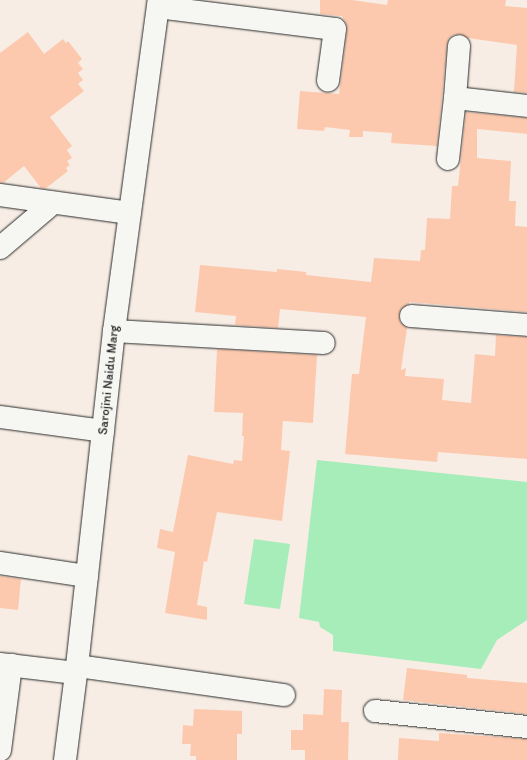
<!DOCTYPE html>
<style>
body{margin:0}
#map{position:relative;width:527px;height:760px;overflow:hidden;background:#f7ede4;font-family:Itim,sans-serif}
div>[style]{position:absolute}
.green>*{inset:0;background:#a6edba}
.building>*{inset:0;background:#fdc9ae}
.roads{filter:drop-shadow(0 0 1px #2b2b2b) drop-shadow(0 0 1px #2b2b2b)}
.minor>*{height:22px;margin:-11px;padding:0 11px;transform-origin:11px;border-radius:11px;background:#f6f6f2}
.major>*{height:22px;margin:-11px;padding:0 11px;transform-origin:11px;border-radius:11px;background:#f6f6f2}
span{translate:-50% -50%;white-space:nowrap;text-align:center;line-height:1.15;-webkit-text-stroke:3.5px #f6f6f2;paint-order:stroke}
.street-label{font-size:13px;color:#2b2b2b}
</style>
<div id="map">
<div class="green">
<div style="clip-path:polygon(317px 460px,527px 482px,527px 620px,497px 640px,481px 669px,333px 651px,333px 635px,320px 627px,319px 622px,299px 618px)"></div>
<div style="clip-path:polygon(254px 539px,290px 544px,280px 609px,244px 604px)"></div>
</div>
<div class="building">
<div style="clip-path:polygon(320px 0,352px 0,387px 5px,388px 0,506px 0,505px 6px,527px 8px,527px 93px,514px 92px,517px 45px,468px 38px,460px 34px,453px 35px,449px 39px,447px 45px,437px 146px,391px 143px,392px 133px,363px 131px,363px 137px,349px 137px,350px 130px,325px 127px,324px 131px,297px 129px,300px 91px,339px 94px,347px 31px,347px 25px,342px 16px,320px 14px)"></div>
<div style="clip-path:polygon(28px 32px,44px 54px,63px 39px,66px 43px,68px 41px,82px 59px,78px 63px,83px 69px,78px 73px,83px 80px,78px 84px,84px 91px,50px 117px,72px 146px,67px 150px,72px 158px,67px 161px,70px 165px,66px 168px,68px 171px,45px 189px,41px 188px,24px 166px,3px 183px,0 183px,0 53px)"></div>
<div style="clip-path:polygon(466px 112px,527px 118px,527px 134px,477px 129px,477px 158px,511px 161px,509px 201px,516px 201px,515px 226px,527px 227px,527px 312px,409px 302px,409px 304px,401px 309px,399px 315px,400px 322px,407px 328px,401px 370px,406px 368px,405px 376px,444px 379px,442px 400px,471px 403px,475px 354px,495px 356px,496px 335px,527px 337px,527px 459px,438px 452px,437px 462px,345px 454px,352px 374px,359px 374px,366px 317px,280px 309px,278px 328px,235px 325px,236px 316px,195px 312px,200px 265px,277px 272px,277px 269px,306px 272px,306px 275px,371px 282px,374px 258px,420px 261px,421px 250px,425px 250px,427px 218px,450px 219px,452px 186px,458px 186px)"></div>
<div style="clip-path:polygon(217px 349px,317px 355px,313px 423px,283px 421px,281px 450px,290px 451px,282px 521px,217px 512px,207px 562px,204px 561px,197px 605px,207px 607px,207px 620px,165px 613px,175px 552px,157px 548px,160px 529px,173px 532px,188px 455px,233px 464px,234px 460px,242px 461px,244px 436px,242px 436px,243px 413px,214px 412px)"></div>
<div style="clip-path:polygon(0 576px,21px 579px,18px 610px,0 608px)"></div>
<div style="clip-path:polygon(407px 668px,467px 675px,467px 678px,527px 683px,527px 714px,403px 700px)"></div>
<div style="clip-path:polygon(324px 689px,342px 690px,341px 722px,349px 722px,348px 760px,305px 760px,305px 750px,291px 750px,291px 730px,303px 730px,303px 714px,323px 715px)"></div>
<div style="clip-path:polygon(194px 709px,242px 711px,242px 734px,237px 734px,237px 760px,196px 760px,196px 756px,190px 756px,191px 744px,182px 744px,183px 725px,193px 726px)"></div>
<div style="clip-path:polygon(439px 733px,527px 739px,527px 760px,398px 760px,399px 738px,439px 741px)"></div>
</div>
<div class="roads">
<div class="minor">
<div style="left:158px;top:7px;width:178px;rotate:7.1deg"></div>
<div style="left:335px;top:29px;width:52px;rotate:97.7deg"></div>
<div style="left:455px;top:98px;width:52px;rotate:-85.6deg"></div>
<div style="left:448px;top:159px;width:61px;rotate:-83.5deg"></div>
<div style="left:455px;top:98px;width:72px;rotate:6.3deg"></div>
<div style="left:0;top:195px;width:131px;rotate:7.9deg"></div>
<div style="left:0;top:248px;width:70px;rotate:-40.3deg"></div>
<div style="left:411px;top:316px;width:116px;rotate:4.4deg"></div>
<div style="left:114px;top:331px;width:210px;rotate:3.3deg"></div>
<div style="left:0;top:417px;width:104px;rotate:7.7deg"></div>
<div style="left:0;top:563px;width:88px;rotate:8.5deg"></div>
<div style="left:0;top:664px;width:76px;rotate:6.8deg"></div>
<div style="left:77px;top:666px;width:209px;rotate:8deg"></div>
<div style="left:375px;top:711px;width:153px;rotate:6deg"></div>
<div style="left:0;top:750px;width:86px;rotate:-82.6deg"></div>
</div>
<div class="major">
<div style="left:65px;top:760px;width:95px;rotate:-82.7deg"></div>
<div style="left:77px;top:666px;width:337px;rotate:-83.7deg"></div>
<div style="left:114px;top:331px;width:334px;rotate:-82.3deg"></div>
</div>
</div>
<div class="street-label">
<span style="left:109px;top:380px;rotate:-84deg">Sarojini Naidu Marg</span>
</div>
</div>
